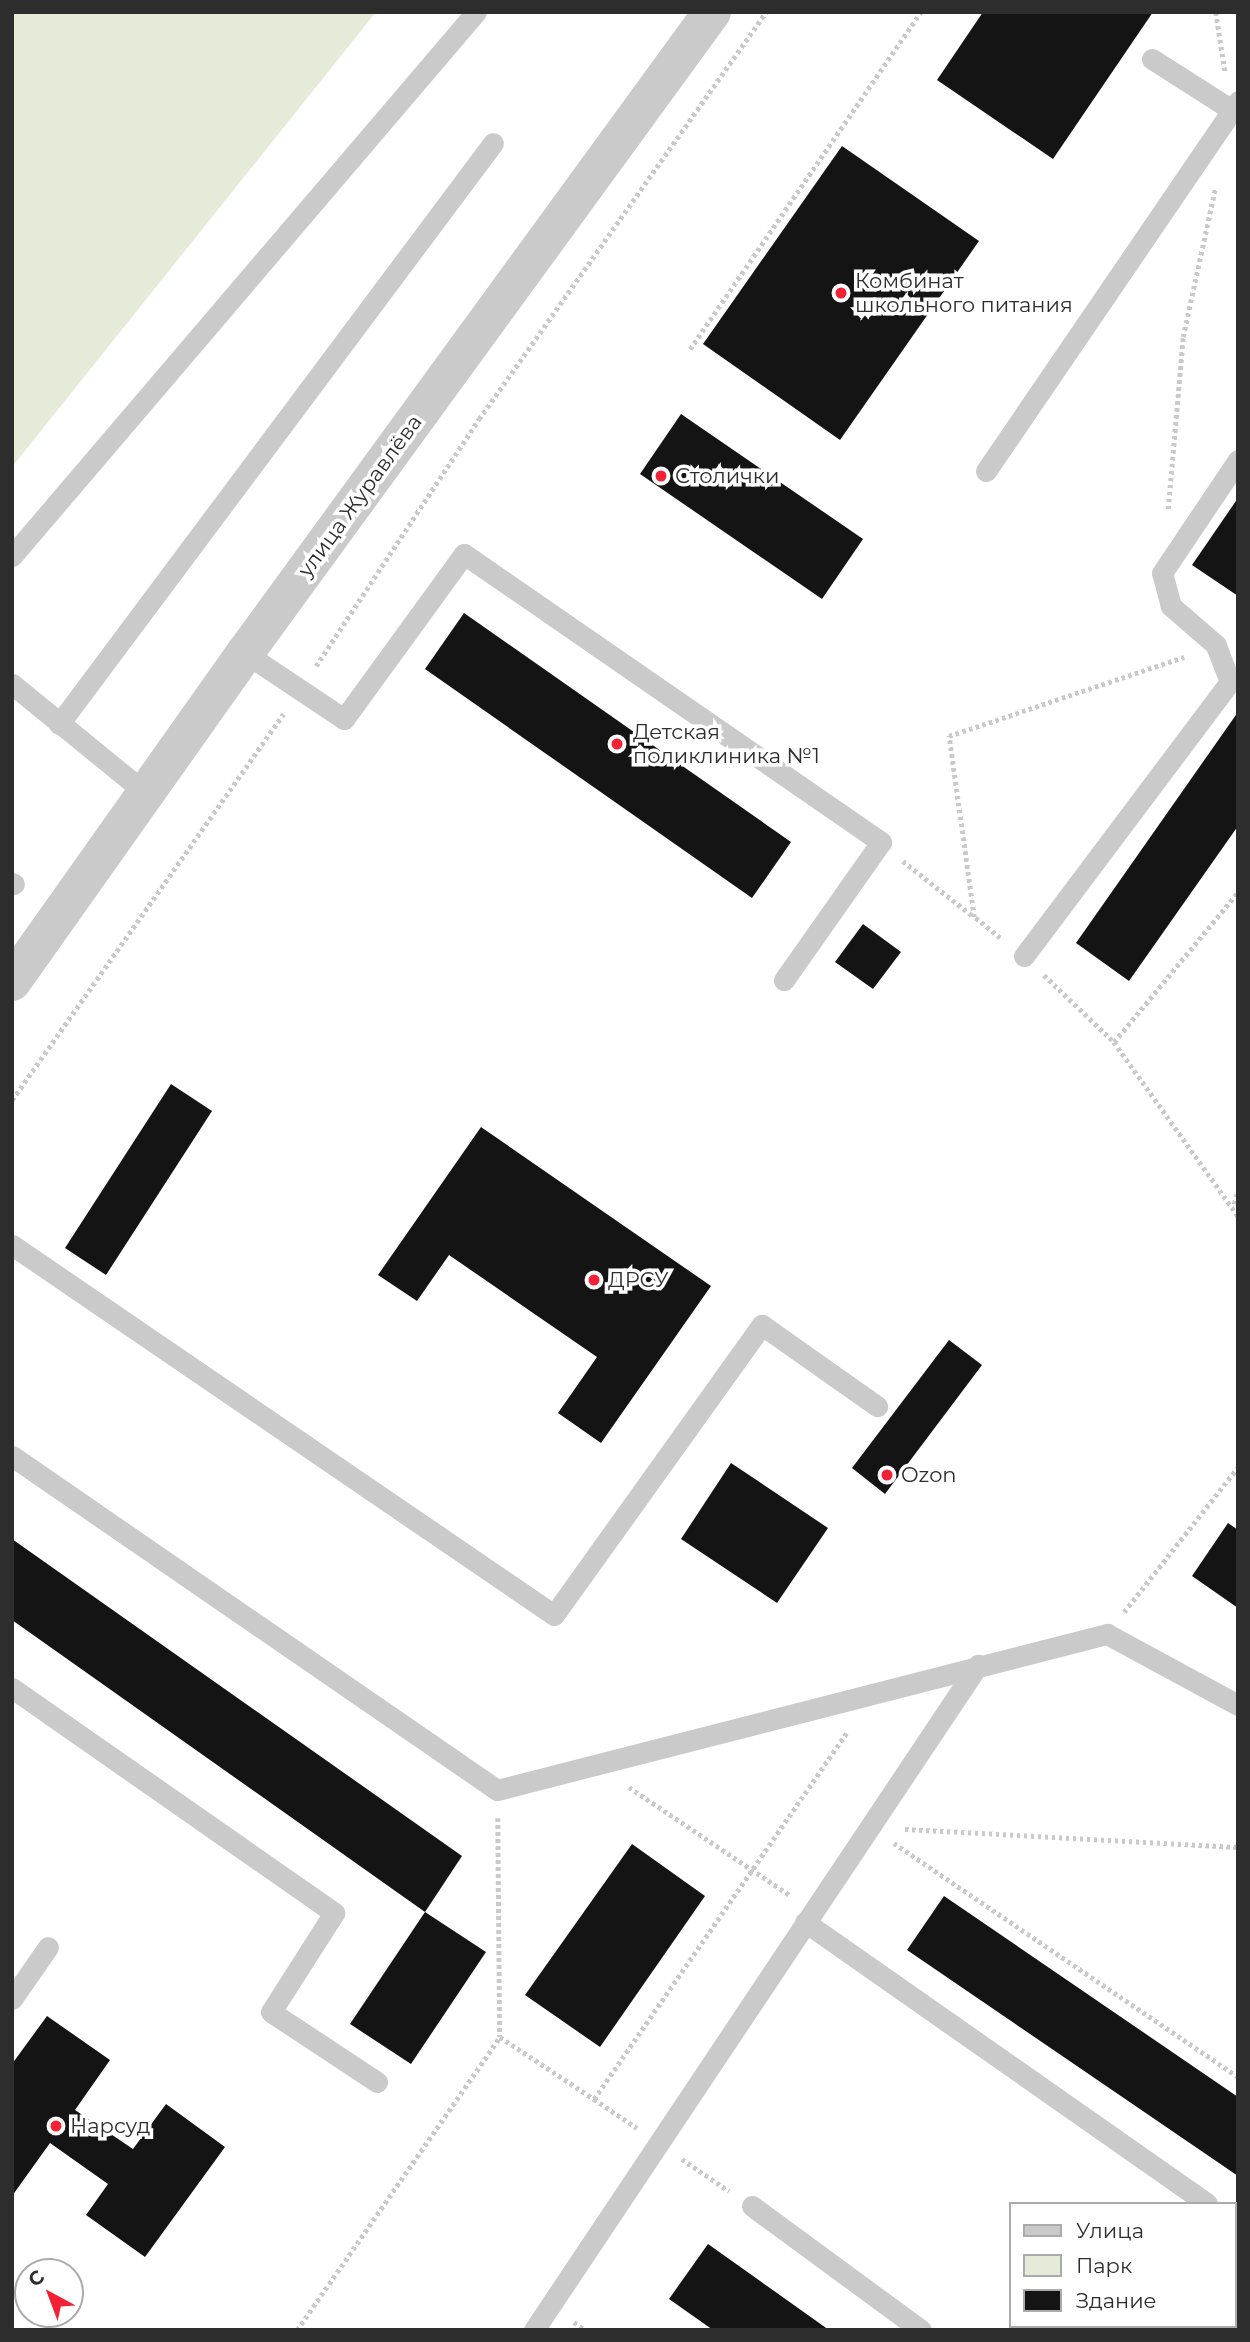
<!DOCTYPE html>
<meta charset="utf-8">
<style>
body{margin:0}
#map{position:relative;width:1250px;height:2342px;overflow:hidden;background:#fff;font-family:Montserrat,sans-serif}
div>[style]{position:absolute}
.green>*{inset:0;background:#e4ecd9}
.building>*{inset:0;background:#141414}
.path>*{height:4.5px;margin-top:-2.25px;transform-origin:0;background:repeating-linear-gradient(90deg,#cacaca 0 3.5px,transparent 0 7px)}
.service>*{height:21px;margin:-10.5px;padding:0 10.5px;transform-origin:10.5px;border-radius:10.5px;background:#cacaca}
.tertiary>*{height:38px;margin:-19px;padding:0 19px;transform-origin:19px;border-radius:19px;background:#cacaca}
.dots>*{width:19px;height:19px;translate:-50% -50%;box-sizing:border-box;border:4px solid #fff;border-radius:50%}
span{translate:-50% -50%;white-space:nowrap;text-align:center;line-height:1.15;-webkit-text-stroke:7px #fff;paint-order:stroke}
.poi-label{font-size:21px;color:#2d2d2d}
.left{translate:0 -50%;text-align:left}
.street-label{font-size:21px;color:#2d2d2d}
.frame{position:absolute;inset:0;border:14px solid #2d2d2d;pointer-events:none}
.legend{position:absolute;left:1009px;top:2202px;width:228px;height:126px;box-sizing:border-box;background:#fff;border:2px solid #ababab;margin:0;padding:9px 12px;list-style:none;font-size:21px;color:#2d2d2d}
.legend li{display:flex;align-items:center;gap:14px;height:35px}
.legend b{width:35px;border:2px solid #ababab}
.north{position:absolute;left:14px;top:2258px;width:70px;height:70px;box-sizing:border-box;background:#fff;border:2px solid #ababab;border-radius:50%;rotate:319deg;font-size:19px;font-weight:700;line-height:28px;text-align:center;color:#2d2d2d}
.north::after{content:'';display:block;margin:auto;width:24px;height:32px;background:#f32135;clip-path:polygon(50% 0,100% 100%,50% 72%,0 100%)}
</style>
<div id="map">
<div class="green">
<div style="clip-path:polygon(12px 12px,376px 12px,12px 467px)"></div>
</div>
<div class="building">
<div style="clip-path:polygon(983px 12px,1153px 12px,1053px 159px,937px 80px)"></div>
<div style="clip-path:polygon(842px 146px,979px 241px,840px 440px,703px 344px)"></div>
<div style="clip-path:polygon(681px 414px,863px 539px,822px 599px,640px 474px)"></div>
<div style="clip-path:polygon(1238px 498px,1238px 596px,1192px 565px)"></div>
<div style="clip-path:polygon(464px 613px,791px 842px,752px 898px,425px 669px)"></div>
<div style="clip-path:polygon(1238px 712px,1238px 826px,1129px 981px,1076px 943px)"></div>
<div style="clip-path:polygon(863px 924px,901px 952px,873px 989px,835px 962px)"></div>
<div style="clip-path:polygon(171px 1084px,212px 1111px,106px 1275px,65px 1248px)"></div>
<div style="clip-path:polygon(481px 1127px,711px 1286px,601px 1443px,558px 1413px,597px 1357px,449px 1255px,417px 1301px,378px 1275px)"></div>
<div style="clip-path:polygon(949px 1340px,982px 1365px,885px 1494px,852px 1468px)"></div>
<div style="clip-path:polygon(731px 1463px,828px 1528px,777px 1603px,681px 1539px)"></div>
<div style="clip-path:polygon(1228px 1523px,1238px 1530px,1238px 1608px,1192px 1576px)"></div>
<div style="clip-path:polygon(12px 1539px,462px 1856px,425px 1912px,12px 1620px)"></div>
<div style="clip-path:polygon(632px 1844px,705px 1896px,600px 2047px,525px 1995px)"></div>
<div style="clip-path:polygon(944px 1896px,1238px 2097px,1238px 2176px,907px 1950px)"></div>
<div style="clip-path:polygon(425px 1912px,486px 1952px,411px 2064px,350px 2024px)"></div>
<div style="clip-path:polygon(47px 2016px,110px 2060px,75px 2110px,133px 2149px,166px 2104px,225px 2147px,145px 2257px,86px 2215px,108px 2184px,50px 2143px,12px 2196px,12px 2064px)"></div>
<div style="clip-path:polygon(708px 2244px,829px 2330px,713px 2330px,669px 2299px)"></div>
</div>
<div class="path">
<div style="left:1216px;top:12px;width:60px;rotate:81.3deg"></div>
<div style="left:690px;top:349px;width:409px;rotate:-55.6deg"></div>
<div style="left:1168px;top:509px;width:173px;rotate:-85deg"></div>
<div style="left:1183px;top:337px;width:151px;rotate:-77.8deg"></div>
<div style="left:316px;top:666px;width:296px;rotate:-56.6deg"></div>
<div style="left:479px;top:419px;width:498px;rotate:-54.8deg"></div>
<div style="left:903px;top:861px;width:89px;rotate:38.2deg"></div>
<div style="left:1000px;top:938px;width:33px;rotate:-141deg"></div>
<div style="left:974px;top:917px;width:183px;rotate:-97.9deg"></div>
<div style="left:949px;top:736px;width:248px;rotate:-18.6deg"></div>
<div style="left:1044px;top:975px;width:97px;rotate:43.7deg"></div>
<div style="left:1114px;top:1042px;width:214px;rotate:54.5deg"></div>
<div style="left:1114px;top:1042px;width:195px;rotate:-50.4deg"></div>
<div style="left:12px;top:1100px;width:472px;rotate:-54.9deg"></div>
<div style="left:1234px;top:1204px;width:15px;rotate:-74deg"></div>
<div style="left:1124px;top:1612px;width:184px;rotate:-51.8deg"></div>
<div style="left:629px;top:1787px;width:194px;rotate:33.9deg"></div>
<div style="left:498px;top:1818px;width:219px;rotate:89.5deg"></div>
<div style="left:905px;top:1829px;width:333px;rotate:3.1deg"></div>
<div style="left:894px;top:1843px;width:416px;rotate:34.2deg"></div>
<div style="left:594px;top:2099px;width:52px;rotate:34deg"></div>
<div style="left:682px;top:2159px;width:57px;rotate:34.2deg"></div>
<div style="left:574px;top:2322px;width:14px;rotate:36deg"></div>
<div style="left:297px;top:2330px;width:356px;rotate:-55.3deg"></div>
<div style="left:500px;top:2037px;width:113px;rotate:33.4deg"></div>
<div style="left:594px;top:2099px;width:447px;rotate:-55.4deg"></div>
</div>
<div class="service">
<div style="left:1152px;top:59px;width:95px;rotate:32.5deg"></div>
<div style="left:986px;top:471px;width:448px;rotate:-55.7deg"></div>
<div style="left:12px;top:556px;width:715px;rotate:-49.54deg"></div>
<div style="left:245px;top:653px;width:119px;rotate:33.7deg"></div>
<div style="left:344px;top:719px;width:204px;rotate:-54deg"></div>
<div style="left:464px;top:554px;width:507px;rotate:34.63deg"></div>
<div style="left:881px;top:842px;width:169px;rotate:125.1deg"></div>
<div style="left:12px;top:684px;width:174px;rotate:39.2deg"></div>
<div style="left:59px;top:724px;width:725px;rotate:-53.24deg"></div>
<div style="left:12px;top:883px;width:2px;rotate:27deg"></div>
<div style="left:1024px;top:956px;width:343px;rotate:-53.1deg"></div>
<div style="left:1230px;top:682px;width:40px;rotate:-111deg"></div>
<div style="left:1216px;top:645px;width:60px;rotate:-139.1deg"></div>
<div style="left:1171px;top:606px;width:34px;rotate:-105deg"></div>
<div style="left:1162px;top:573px;width:136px;rotate:-56.1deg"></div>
<div style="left:12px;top:1245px;width:656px;rotate:34.32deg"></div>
<div style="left:554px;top:1615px;width:357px;rotate:-54.4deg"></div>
<div style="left:762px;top:1325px;width:141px;rotate:35.2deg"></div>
<div style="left:12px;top:1456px;width:589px;rotate:34.55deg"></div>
<div style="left:497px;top:1790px;width:630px;rotate:-14.35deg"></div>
<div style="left:1107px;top:1634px;width:149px;rotate:28.5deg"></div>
<div style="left:12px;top:1688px;width:393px;rotate:34.9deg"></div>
<div style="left:334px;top:1913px;width:117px;rotate:122.5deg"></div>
<div style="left:271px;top:2012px;width:127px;rotate:33.4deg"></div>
<div style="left:805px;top:1922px;width:491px;rotate:35deg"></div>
<div style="left:12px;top:1999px;width:63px;rotate:-55.3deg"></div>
<div style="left:752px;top:2206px;width:210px;rotate:36.3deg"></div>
<div style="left:1234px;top:2223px;width:5px;rotate:37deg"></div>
<div style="left:534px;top:2330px;width:800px;rotate:-56.27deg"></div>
</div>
<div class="tertiary">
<div style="left:12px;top:982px;width:403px;rotate:-54.7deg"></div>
<div style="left:245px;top:653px;width:793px;rotate:-53.92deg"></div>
</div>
<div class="dots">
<div style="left:841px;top:293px;background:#f32135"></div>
<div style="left:661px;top:476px;background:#f32135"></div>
<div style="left:617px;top:744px;background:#f32135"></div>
<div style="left:594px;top:1280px;background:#f32135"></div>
<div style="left:887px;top:1475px;background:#f32135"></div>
<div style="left:56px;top:2126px;background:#f32135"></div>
</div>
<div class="poi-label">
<span class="left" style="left:855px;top:293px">Комбинат<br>школьного питания</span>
<span class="left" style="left:675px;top:476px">Столички</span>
<span class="left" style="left:633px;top:744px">Детская<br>поликлиника №1</span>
<span class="left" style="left:608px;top:1280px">ДРСУ</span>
<span class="left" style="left:901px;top:1475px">Ozon</span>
<span class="left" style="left:70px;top:2126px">Нарсуд</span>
</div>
<div class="street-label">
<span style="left:360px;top:496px;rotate:-54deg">улица Журавлёва</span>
</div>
<div class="frame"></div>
<ul class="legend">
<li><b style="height:9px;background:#cacaca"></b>Улица</li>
<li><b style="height:19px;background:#e4ecd9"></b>Парк</li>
<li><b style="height:19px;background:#141414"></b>Здание</li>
</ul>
<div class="north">С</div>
</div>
